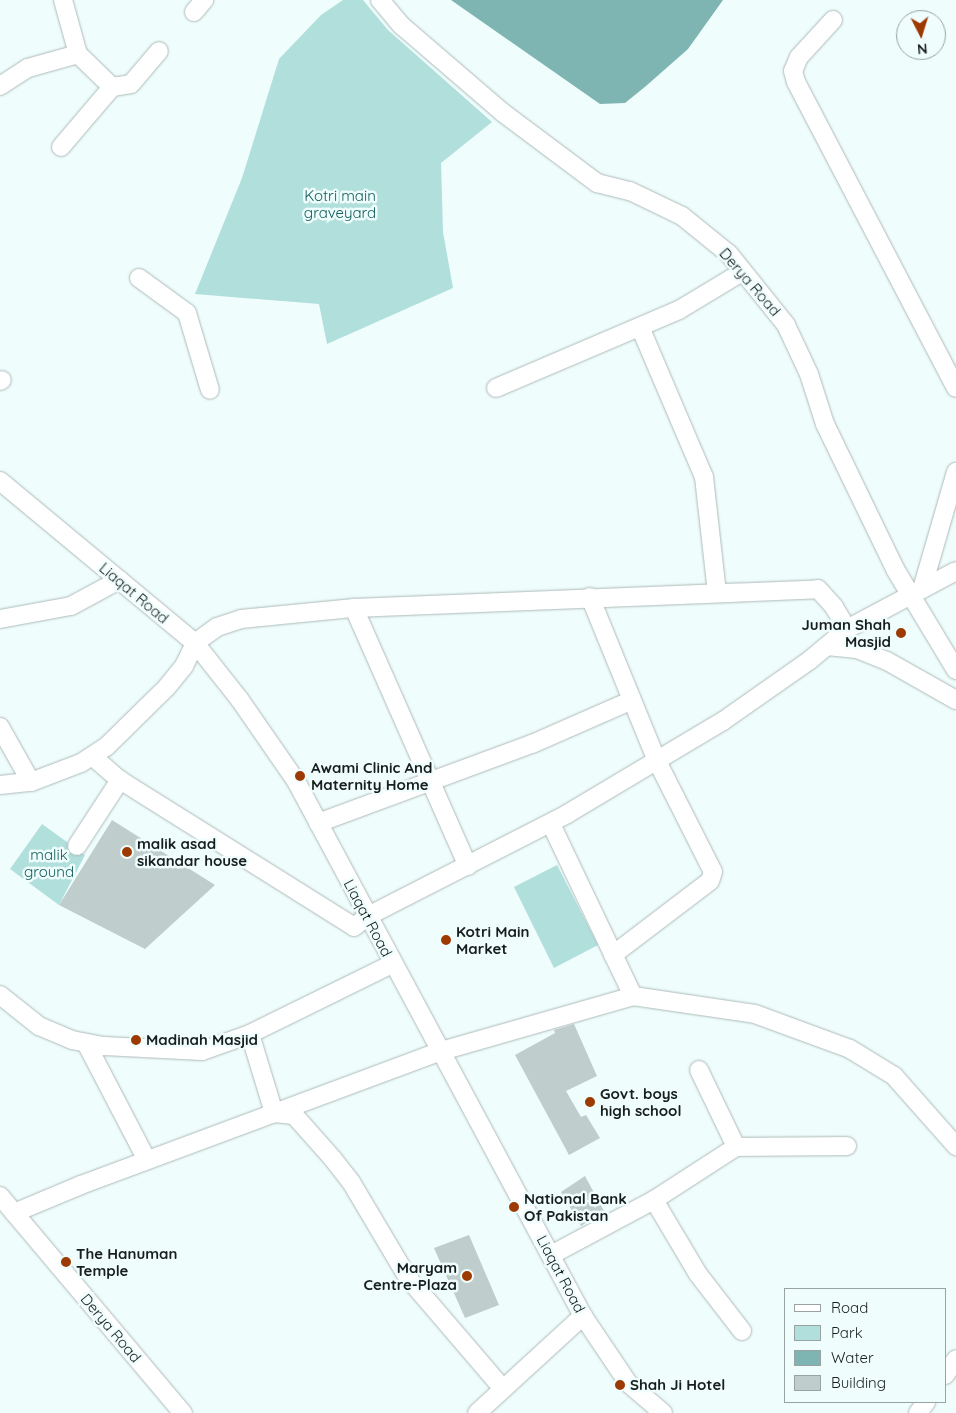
<!DOCTYPE html>
<style>
body{margin:0}
#map{position:relative;width:956px;height:1413px;overflow:hidden;background:#effdfc;font-family:Quicksand,sans-serif}
div>[style]{position:absolute}
.green>*{inset:0;background:#b0dfdc}
.water>*{inset:0;background:#7eb4b1}
.building>*{inset:0;background:#c0cdcd}
.roads{filter:drop-shadow(0 0 1px #adbab9) drop-shadow(0 0 1px #adbab9)}
.minor>*{height:18px;margin:-9px;padding:0 9px;transform-origin:9px;border-radius:9px;background:#fff}
.dots>*{width:14px;height:14px;translate:-50% -50%;box-sizing:border-box;border:2px solid #effdfc;border-radius:50%}
span{translate:-50% -50%;white-space:nowrap;text-align:center;line-height:1.15;-webkit-text-stroke:5px #effdfc;paint-order:stroke}
.park-label{font-size:15px;color:#0f5c5a}
.street-label{font-size:15px;color:#181d1d}
.poi-label{font-size:15px;color:#181d1d;font-weight:700}
.right{translate:-100% -50%;text-align:right}
.left{translate:0 -50%;text-align:left}
.legend{position:absolute;left:784px;top:1288px;width:162px;height:115px;box-sizing:border-box;background:#effdfc;border:1px solid #99a3a3;margin:0;padding:6px 9px;list-style:none;font-size:15px;color:#181d1d}
.legend li{display:flex;align-items:center;gap:10px;height:25px}
.legend b{width:25px;border:1px solid #99a3a3}
.north{position:absolute;left:896px;top:10px;width:50px;height:50px;box-sizing:border-box;background:#effdfc;border:1px solid #99a3a3;border-radius:50%;rotate:175deg;font-size:14px;font-weight:700;line-height:20px;text-align:center;color:#181d1d}
.north::after{content:'';display:block;margin:auto;width:18px;height:22px;background:#9d3a03;clip-path:polygon(50% 0,100% 100%,50% 72%,0 100%)}
</style>
<div id="map">
<div class="green">
<div style="clip-path:polygon(343px 0,363px 0,388px 30px,492px 122px,441px 163px,443px 232px,453px 288px,327px 344px,319px 304px,195px 294px,242px 178px,279px 59px,321px 15px)"></div>
<div style="clip-path:polygon(42px 824px,85px 855px,59px 905px,10px 869px)"></div>
<div style="clip-path:polygon(557px 865px,598px 945px,554px 968px,514px 887px)"></div>
</div>
<div class="water">
<div style="clip-path:polygon(451px 0,723px 0,688px 49px,646px 86px,625px 103px,600px 104px)"></div>
</div>
<div class="building">
<div style="clip-path:polygon(112px 820px,215px 885px,145px 949px,59px 905px)"></div>
<div style="clip-path:polygon(574px 1024px,597px 1076px,566px 1091px,581px 1117px,586px 1115px,600px 1138px,569px 1155px,515px 1055px,555px 1033px,554px 1030px)"></div>
<div style="clip-path:polygon(585px 1176px,604px 1211px,581px 1226px,561px 1192px)"></div>
<div style="clip-path:polygon(469px 1235px,499px 1305px,465px 1318px,434px 1248px)"></div>
</div>
<div class="roads">
<div class="minor">
<div style="left:63px;top:0;width:56px;rotate:74.5deg"></div>
<div style="left:78px;top:54px;width:47px;rotate:44.1deg"></div>
<div style="left:380px;top:0;width:33px;rotate:50deg"></div>
<div style="left:401px;top:25px;width:133px;rotate:40.7deg"></div>
<div style="left:502px;top:112px;width:119px;rotate:36.8deg"></div>
<div style="left:597px;top:183px;width:34px;rotate:14deg"></div>
<div style="left:630px;top:191px;width:58px;rotate:25.7deg"></div>
<div style="left:682px;top:216px;width:60px;rotate:39deg"></div>
<div style="left:729px;top:254px;width:91px;rotate:51.2deg"></div>
<div style="left:786px;top:325px;width:54px;rotate:64.9deg"></div>
<div style="left:809px;top:374px;width:52px;rotate:72.3deg"></div>
<div style="left:825px;top:424px;width:161px;rotate:64.2deg"></div>
<div style="left:895px;top:569px;width:118px;rotate:58.9deg"></div>
<div style="left:194px;top:12px;width:16px;rotate:-50deg"></div>
<div style="left:833px;top:20px;width:50px;rotate:132.6deg"></div>
<div style="left:799px;top:57px;width:15px;rotate:113deg"></div>
<div style="left:793px;top:71px;width:11px;rotate:75deg"></div>
<div style="left:796px;top:82px;width:345px;rotate:62.4deg"></div>
<div style="left:0;top:86px;width:33px;rotate:-33deg"></div>
<div style="left:28px;top:68px;width:52px;rotate:-15.6deg"></div>
<div style="left:61px;top:147px;width:79px;rotate:-49.6deg"></div>
<div style="left:112px;top:87px;width:19px;rotate:-9deg"></div>
<div style="left:131px;top:84px;width:43px;rotate:-49.7deg"></div>
<div style="left:139px;top:278px;width:59px;rotate:36.1deg"></div>
<div style="left:187px;top:313px;width:80px;rotate:73.4deg"></div>
<div style="left:640px;top:327px;width:163px;rotate:66.9deg"></div>
<div style="left:704px;top:477px;width:116px;rotate:83.6deg"></div>
<div style="left:0;top:381px;width:2px;rotate:-27deg"></div>
<div style="left:496px;top:388px;width:199px;rotate:-23.1deg"></div>
<div style="left:679px;top:310px;width:74px;rotate:-31.1deg"></div>
<div style="left:0;top:481px;width:254px;rotate:39.7deg"></div>
<div style="left:195px;top:643px;width:73px;rotate:51.7deg"></div>
<div style="left:240px;top:700px;width:98px;rotate:55.3deg"></div>
<div style="left:296px;top:781px;width:607px;rotate:61.79deg"></div>
<div style="left:583px;top:1316px;width:81px;rotate:56.1deg"></div>
<div style="left:628px;top:1383px;width:46px;rotate:40.6deg"></div>
<div style="left:922px;top:589px;width:122px;rotate:-73.8deg"></div>
<div style="left:590px;top:597px;width:177px;rotate:67.8deg"></div>
<div style="left:657px;top:761px;width:124px;rotate:63.2deg"></div>
<div style="left:713px;top:872px;width:9px;rotate:108deg"></div>
<div style="left:710px;top:881px;width:122px;rotate:142.7deg"></div>
<div style="left:354px;top:608px;width:282px;rotate:66.2deg"></div>
<div style="left:0;top:619px;width:72px;rotate:-10.4deg"></div>
<div style="left:71px;top:606px;width:55px;rotate:-28.4deg"></div>
<div style="left:827px;top:646px;width:30px;rotate:6deg"></div>
<div style="left:857px;top:649px;width:32px;rotate:22deg"></div>
<div style="left:887px;top:661px;width:79px;rotate:29.5deg"></div>
<div style="left:0;top:727px;width:63px;rotate:60.6deg"></div>
<div style="left:92px;top:756px;width:37px;rotate:41deg"></div>
<div style="left:120px;top:780px;width:276px;rotate:32.1deg"></div>
<div style="left:354px;top:927px;width:18px;rotate:-38deg"></div>
<div style="left:368px;top:916px;width:224px;rotate:-27.1deg"></div>
<div style="left:567px;top:814px;width:182px;rotate:-30.8deg"></div>
<div style="left:723px;top:721px;width:106px;rotate:-35deg"></div>
<div style="left:810px;top:660px;width:48px;rotate:-40deg"></div>
<div style="left:847px;top:629px;width:123px;rotate:-28deg"></div>
<div style="left:0;top:785px;width:31px;rotate:-6deg"></div>
<div style="left:31px;top:782px;width:53px;rotate:-20.8deg"></div>
<div style="left:81px;top:763px;width:31px;rotate:-33deg"></div>
<div style="left:107px;top:746px;width:84px;rotate:-44.5deg"></div>
<div style="left:167px;top:687px;width:27px;rotate:-51deg"></div>
<div style="left:184px;top:666px;width:25px;rotate:-64deg"></div>
<div style="left:195px;top:643px;width:27px;rotate:-36deg"></div>
<div style="left:217px;top:627px;width:25px;rotate:-18deg"></div>
<div style="left:241px;top:619px;width:114px;rotate:-5.6deg"></div>
<div style="left:354px;top:608px;width:464px;rotate:-2.3deg"></div>
<div style="left:818px;top:589px;width:24px;rotate:48deg"></div>
<div style="left:834px;top:607px;width:26px;rotate:59deg"></div>
<div style="left:318px;top:823px;width:228px;rotate:-20.3deg"></div>
<div style="left:532px;top:744px;width:109px;rotate:-23.7deg"></div>
<div style="left:551px;top:824px;width:191px;rotate:64.5deg"></div>
<div style="left:77px;top:846px;width:79px;rotate:-56.9deg"></div>
<div style="left:392px;top:964px;width:158px;rotate:153.8deg"></div>
<div style="left:250px;top:1034px;width:83px;rotate:73.1deg"></div>
<div style="left:274px;top:1113px;width:20px;rotate:6deg"></div>
<div style="left:294px;top:1115px;width:59px;rotate:48.4deg"></div>
<div style="left:333px;top:1159px;width:29px;rotate:52deg"></div>
<div style="left:351px;top:1182px;width:112px;rotate:59.3deg"></div>
<div style="left:408px;top:1278px;width:146px;rotate:49.4deg"></div>
<div style="left:0;top:995px;width:50px;rotate:38.5deg"></div>
<div style="left:39px;top:1026px;width:36px;rotate:23deg"></div>
<div style="left:72px;top:1040px;width:33px;rotate:11deg"></div>
<div style="left:104px;top:1046px;width:98px;rotate:2.9deg"></div>
<div style="left:202px;top:1051px;width:51px;rotate:-19.5deg"></div>
<div style="left:86px;top:1043px;width:132px;rotate:62.5deg"></div>
<div style="left:699px;top:1070px;width:85px;rotate:64.3deg"></div>
<div style="left:0;top:1196px;width:284px;rotate:49.9deg"></div>
<div style="left:654px;top:1200px;width:86px;rotate:59.3deg"></div>
<div style="left:698px;top:1274px;width:72px;rotate:52.3deg"></div>
<div style="left:14px;top:1213px;width:73px;rotate:-22.7deg"></div>
<div style="left:81px;top:1185px;width:381px;rotate:-20.4deg"></div>
<div style="left:438px;top:1052px;width:203px;rotate:-16deg"></div>
<div style="left:633px;top:996px;width:123px;rotate:8.4deg"></div>
<div style="left:755px;top:1014px;width:101px;rotate:20.2deg"></div>
<div style="left:850px;top:1049px;width:52px;rotate:31.5deg"></div>
<div style="left:894px;top:1076px;width:94px;rotate:48.5deg"></div>
<div style="left:551px;top:1255px;width:117px;rotate:-28.1deg"></div>
<div style="left:654px;top:1200px;width:98px;rotate:-32.9deg"></div>
<div style="left:736px;top:1147px;width:111px;rotate:-0.5deg"></div>
<div style="left:945px;top:1375px;width:19px;rotate:-55deg"></div>
<div style="left:477px;top:1413px;width:144px;rotate:-42.5deg"></div>
<div style="left:918px;top:1413px;width:14px;rotate:-54deg"></div>
</div>
</div>
<div class="dots">
<div style="left:901px;top:633px;background:#9d3a03"></div>
<div style="left:300px;top:776px;background:#9d3a03"></div>
<div style="left:127px;top:852px;background:#9d3a03"></div>
<div style="left:446px;top:940px;background:#9d3a03"></div>
<div style="left:136px;top:1040px;background:#9d3a03"></div>
<div style="left:590px;top:1102px;background:#9d3a03"></div>
<div style="left:514px;top:1207px;background:#9d3a03"></div>
<div style="left:66px;top:1262px;background:#9d3a03"></div>
<div style="left:467px;top:1276px;background:#9d3a03"></div>
<div style="left:620px;top:1385px;background:#9d3a03"></div>
</div>
<div class="park-label">
<span style="left:340px;top:204px">Kotri main<br>graveyard</span>
<span style="left:49px;top:863px">malik<br>ground</span>
</div>
<div class="street-label">
<span style="left:750px;top:282px;rotate:49deg">Derya Road</span>
<span style="left:134px;top:593px;rotate:40deg">Liaqat Road</span>
<span style="left:368px;top:918px;rotate:62deg">Liaqat Road</span>
<span style="left:561px;top:1274px;rotate:62deg">Liaqat Road</span>
<span style="left:111px;top:1328px;rotate:50deg">Derya Road</span>
</div>
<div class="poi-label">
<span class="right" style="left:891px;top:633px">Juman Shah<br>Masjid</span>
<span class="left" style="left:311px;top:776px">Awami Clinic And<br>Maternity Home</span>
<span class="left" style="left:137px;top:852px">malik asad<br>sikandar house</span>
<span class="left" style="left:456px;top:940px">Kotri Main<br>Market</span>
<span class="left" style="left:146px;top:1040px">Madinah Masjid</span>
<span class="left" style="left:600px;top:1102px">Govt. boys<br>high school</span>
<span class="left" style="left:524px;top:1207px">National Bank<br>Of Pakistan</span>
<span class="left" style="left:76px;top:1262px">The Hanuman<br>Temple</span>
<span class="right" style="left:457px;top:1276px">Maryam<br>Centre-Plaza</span>
<span class="left" style="left:630px;top:1385px">Shah Ji Hotel</span>
</div>
<ul class="legend">
<li><b style="height:6px;background:#fff"></b>Road</li>
<li><b style="height:14px;background:#b0dfdc"></b>Park</li>
<li><b style="height:14px;background:#7eb4b1"></b>Water</li>
<li><b style="height:14px;background:#c0cdcd"></b>Building</li>
</ul>
<div class="north">N</div>
</div>
